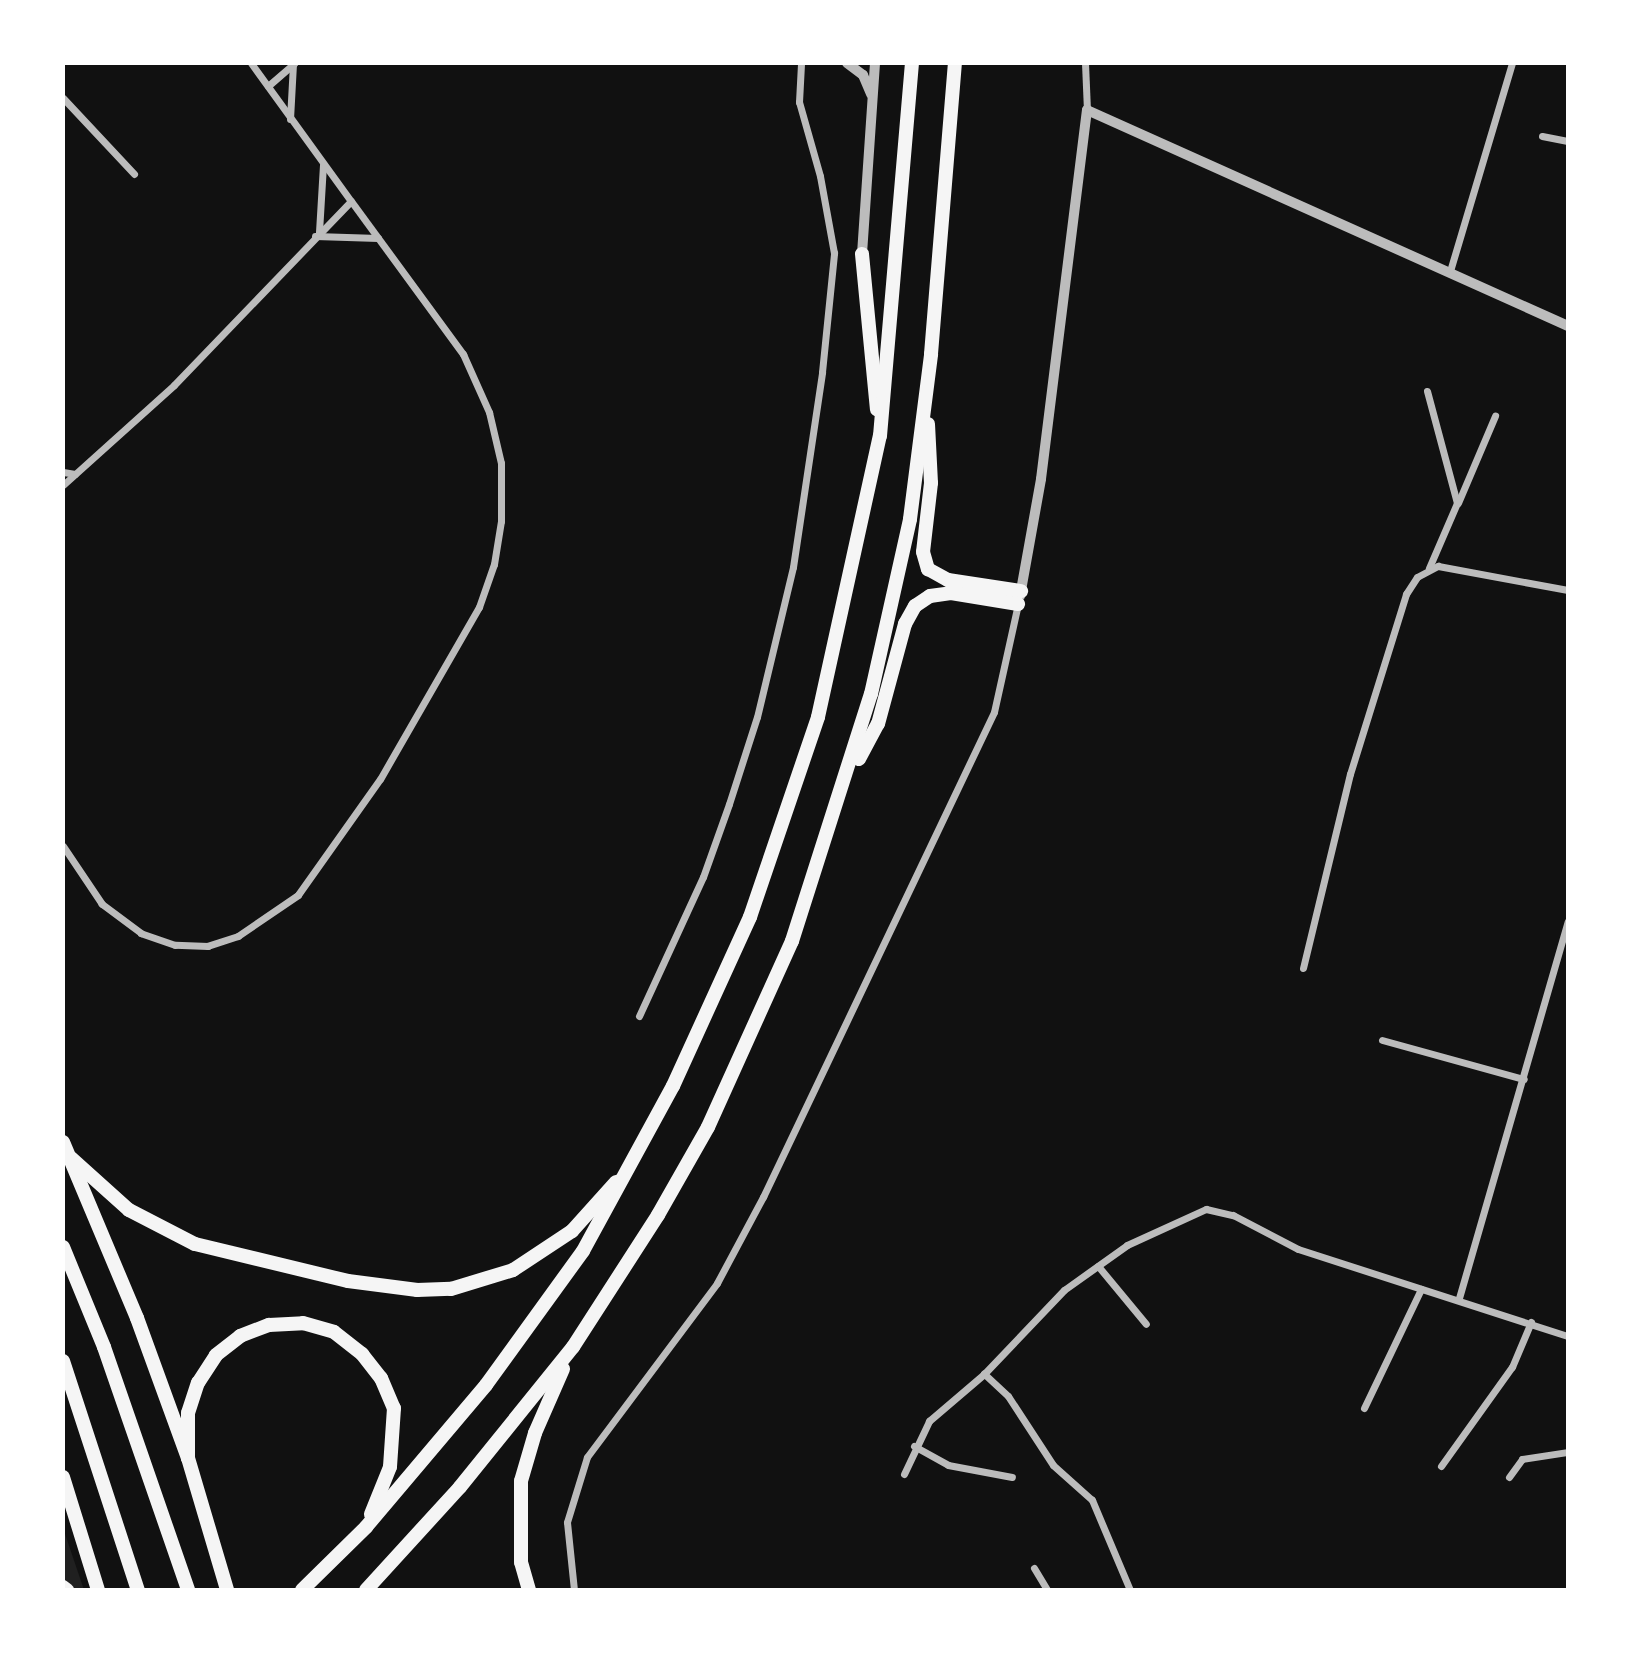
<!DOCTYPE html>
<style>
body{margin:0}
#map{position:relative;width:1631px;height:1653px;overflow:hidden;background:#111;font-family:"Noto Sans",sans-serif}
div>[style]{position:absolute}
.green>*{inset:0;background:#202020}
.minor>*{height:7px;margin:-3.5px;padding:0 3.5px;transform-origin:3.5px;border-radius:3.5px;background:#bcbcbc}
.tertiary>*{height:10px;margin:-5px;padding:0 5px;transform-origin:5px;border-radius:5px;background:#bcbcbc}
.trunk>*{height:14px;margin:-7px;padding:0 7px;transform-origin:7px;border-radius:7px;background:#f5f5f5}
.motorway>*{height:14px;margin:-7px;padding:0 7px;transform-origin:7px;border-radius:7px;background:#f5f5f5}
span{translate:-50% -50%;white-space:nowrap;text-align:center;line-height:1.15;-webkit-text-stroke:7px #fff;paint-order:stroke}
.frame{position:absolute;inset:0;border:65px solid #fff;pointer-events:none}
</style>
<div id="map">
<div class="green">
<div style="clip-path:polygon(63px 1528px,84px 1590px,63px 1590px)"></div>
</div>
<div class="minor">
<div style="left:251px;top:63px;width:170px;rotate:54.1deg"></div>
<div style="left:1085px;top:63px;width:47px;rotate:87.6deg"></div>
<div style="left:268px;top:86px;width:35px;rotate:-41deg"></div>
<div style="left:63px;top:98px;width:104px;rotate:46.9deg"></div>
<div style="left:290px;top:119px;width:56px;rotate:-86.9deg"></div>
<div style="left:1542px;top:136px;width:26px;rotate:11deg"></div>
<div style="left:319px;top:232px;width:67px;rotate:-86.6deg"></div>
<div style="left:315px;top:236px;width:63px;rotate:1.8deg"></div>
<div style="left:1450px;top:271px;width:217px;rotate:-73.4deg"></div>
<div style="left:1427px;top:391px;width:116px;rotate:75deg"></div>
<div style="left:1457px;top:503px;width:71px;rotate:113.3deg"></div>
<div style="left:63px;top:472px;width:12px;rotate:9deg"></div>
<div style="left:63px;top:485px;width:149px;rotate:-42deg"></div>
<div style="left:174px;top:385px;width:255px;rotate:-46.1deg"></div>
<div style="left:351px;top:201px;width:190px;rotate:53.8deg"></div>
<div style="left:463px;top:354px;width:64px;rotate:65.9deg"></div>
<div style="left:489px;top:412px;width:52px;rotate:76.8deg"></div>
<div style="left:501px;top:463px;width:58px;rotate:90deg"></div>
<div style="left:501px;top:521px;width:44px;rotate:99.2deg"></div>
<div style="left:494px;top:564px;width:46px;rotate:109.2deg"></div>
<div style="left:479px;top:607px;width:198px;rotate:119.9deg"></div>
<div style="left:380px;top:779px;width:142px;rotate:125.3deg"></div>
<div style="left:298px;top:895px;width:73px;rotate:145.7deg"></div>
<div style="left:238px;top:936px;width:32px;rotate:162deg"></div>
<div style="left:208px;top:946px;width:33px;rotate:-178deg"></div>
<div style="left:175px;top:945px;width:36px;rotate:-161deg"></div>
<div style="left:141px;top:933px;width:49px;rotate:-143.4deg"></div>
<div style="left:102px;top:904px;width:70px;rotate:-123.9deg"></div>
<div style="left:1458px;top:503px;width:95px;rotate:-67deg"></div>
<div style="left:1303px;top:968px;width:200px;rotate:-76.4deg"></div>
<div style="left:1350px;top:774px;width:189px;rotate:-72.7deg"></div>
<div style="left:1406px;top:594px;width:20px;rotate:-57deg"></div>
<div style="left:1417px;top:577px;width:24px;rotate:-28deg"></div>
<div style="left:1438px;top:566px;width:132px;rotate:10.5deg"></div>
<div style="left:639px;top:1016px;width:153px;rotate:-65.3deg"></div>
<div style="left:703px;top:877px;width:77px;rotate:-70.4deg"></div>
<div style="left:729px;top:804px;width:91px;rotate:-72.2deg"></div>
<div style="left:757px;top:717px;width:154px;rotate:-76.5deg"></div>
<div style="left:793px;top:567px;width:197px;rotate:-81.5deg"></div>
<div style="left:822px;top:372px;width:120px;rotate:-84.2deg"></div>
<div style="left:834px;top:253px;width:78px;rotate:-100.3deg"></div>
<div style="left:820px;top:176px;width:77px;rotate:-105.8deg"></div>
<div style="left:799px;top:102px;width:39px;rotate:-87deg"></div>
<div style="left:1382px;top:1040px;width:147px;rotate:15.4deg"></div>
<div style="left:1098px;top:1266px;width:75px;rotate:50.4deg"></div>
<div style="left:1459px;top:1298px;width:392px;rotate:-73.9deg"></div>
<div style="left:1364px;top:1408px;width:132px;rotate:-64.4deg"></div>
<div style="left:914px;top:1446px;width:39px;rotate:29deg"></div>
<div style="left:948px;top:1465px;width:65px;rotate:10.6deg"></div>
<div style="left:1441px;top:1466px;width:122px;rotate:-54.4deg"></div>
<div style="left:1512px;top:1367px;width:49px;rotate:-67.1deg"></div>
<div style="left:904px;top:1474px;width:59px;rotate:-64.7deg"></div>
<div style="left:929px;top:1421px;width:72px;rotate:-40.5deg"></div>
<div style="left:1509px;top:1477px;width:22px;rotate:-54deg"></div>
<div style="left:1522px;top:1459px;width:47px;rotate:-8.7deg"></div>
<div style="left:1034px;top:1568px;width:26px;rotate:59deg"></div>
<div style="left:574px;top:1590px;width:68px;rotate:-95.9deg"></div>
<div style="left:567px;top:1522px;width:68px;rotate:-72.9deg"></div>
<div style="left:587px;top:1457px;width:217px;rotate:-53.2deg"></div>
<div style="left:717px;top:1283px;width:98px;rotate:-61.9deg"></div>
<div style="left:763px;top:1197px;width:537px;rotate:-64.53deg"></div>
<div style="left:994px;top:712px;width:111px;rotate:-77.5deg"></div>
<div style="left:1130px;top:1590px;width:98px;rotate:-112.9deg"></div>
<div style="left:1092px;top:1500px;width:52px;rotate:-138.1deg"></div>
<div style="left:1053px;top:1465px;width:82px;rotate:-123.1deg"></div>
<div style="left:1008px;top:1396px;width:33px;rotate:-137deg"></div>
<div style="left:984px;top:1374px;width:116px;rotate:-46.4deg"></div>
<div style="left:1064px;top:1290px;width:77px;rotate:-35.5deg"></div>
<div style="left:1127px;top:1245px;width:87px;rotate:-24.5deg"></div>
<div style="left:1206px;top:1209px;width:28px;rotate:13deg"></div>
<div style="left:1233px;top:1215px;width:73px;rotate:27.6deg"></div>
<div style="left:1298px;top:1249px;width:284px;rotate:17.9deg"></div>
</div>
<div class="tertiary">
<div style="left:847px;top:63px;width:20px;rotate:37deg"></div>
<div style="left:863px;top:75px;width:21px;rotate:67deg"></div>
<div style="left:862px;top:254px;width:191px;rotate:-86.1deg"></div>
<div style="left:1020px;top:596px;width:119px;rotate:-79.8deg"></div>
<div style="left:1041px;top:479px;width:372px;rotate:-82.9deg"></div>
<div style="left:1087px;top:110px;width:527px;rotate:24.18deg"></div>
</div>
<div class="trunk">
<div style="left:63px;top:1142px;width:191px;rotate:67.2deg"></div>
<div style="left:137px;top:1318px;width:149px;rotate:70deg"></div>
<div style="left:188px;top:1458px;width:138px;rotate:73.5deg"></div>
<div style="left:63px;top:1477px;width:118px;rotate:72.8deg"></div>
</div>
<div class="motorway">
<div style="left:862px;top:254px;width:156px;rotate:84.5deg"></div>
<div style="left:928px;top:424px;width:59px;rotate:87.1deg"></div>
<div style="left:931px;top:483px;width:69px;rotate:96.6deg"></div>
<div style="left:923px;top:552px;width:18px;rotate:74deg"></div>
<div style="left:928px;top:569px;width:23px;rotate:29deg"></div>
<div style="left:948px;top:580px;width:74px;rotate:8.6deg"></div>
<div style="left:859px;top:759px;width:40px;rotate:-62deg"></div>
<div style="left:878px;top:724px;width:104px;rotate:-74.9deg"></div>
<div style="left:905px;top:624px;width:21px;rotate:-61deg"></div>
<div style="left:915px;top:606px;width:18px;rotate:-34deg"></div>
<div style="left:930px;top:596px;width:21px;rotate:-8deg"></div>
<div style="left:951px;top:593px;width:68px;rotate:9.3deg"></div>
<div style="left:71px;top:1158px;width:78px;rotate:41.9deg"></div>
<div style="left:129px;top:1210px;width:74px;rotate:27.3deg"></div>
<div style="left:195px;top:1244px;width:157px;rotate:13.6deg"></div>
<div style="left:348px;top:1281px;width:70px;rotate:7.4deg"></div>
<div style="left:417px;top:1290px;width:34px;rotate:-2deg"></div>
<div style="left:451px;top:1289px;width:65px;rotate:-17deg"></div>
<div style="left:513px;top:1270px;width:71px;rotate:-33.5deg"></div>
<div style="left:572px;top:1231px;width:66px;rotate:-48.1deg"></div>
<div style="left:63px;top:1247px;width:108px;rotate:67.7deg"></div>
<div style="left:104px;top:1347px;width:257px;rotate:70.9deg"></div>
<div style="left:63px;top:1361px;width:241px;rotate:71.9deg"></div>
<div style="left:188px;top:1458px;width:45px;rotate:-90deg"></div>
<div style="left:188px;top:1413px;width:32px;rotate:-72deg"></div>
<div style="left:198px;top:1383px;width:33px;rotate:-57deg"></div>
<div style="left:216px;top:1355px;width:31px;rotate:-38deg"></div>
<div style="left:240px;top:1336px;width:31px;rotate:-21deg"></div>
<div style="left:269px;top:1325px;width:34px;rotate:-3deg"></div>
<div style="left:303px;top:1323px;width:32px;rotate:16deg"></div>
<div style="left:334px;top:1332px;width:36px;rotate:38deg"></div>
<div style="left:362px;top:1354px;width:31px;rotate:52deg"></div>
<div style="left:381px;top:1378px;width:33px;rotate:67deg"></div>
<div style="left:394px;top:1408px;width:59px;rotate:93.9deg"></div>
<div style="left:390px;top:1467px;width:51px;rotate:112deg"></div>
<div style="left:63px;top:1587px;width:5px;rotate:37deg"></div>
<div style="left:302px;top:1590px;width:90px;rotate:-44.5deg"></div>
<div style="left:366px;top:1527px;width:186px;rotate:-49.8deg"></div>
<div style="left:486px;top:1385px;width:165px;rotate:-54.1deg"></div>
<div style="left:583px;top:1251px;width:188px;rotate:-61.4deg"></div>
<div style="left:673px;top:1086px;width:186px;rotate:-65.5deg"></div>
<div style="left:750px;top:917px;width:211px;rotate:-71.2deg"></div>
<div style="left:818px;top:717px;width:288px;rotate:-77.6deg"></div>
<div style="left:880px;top:436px;width:374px;rotate:-85.1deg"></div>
<div style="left:366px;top:1590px;width:139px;rotate:-47.6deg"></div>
<div style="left:460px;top:1487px;width:180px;rotate:-51.1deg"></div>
<div style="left:573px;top:1347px;width:157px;rotate:-57.2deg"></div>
<div style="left:658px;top:1215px;width:101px;rotate:-60.4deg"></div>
<div style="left:708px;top:1127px;width:204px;rotate:-65.7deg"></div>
<div style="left:792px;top:941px;width:259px;rotate:-72.3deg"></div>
<div style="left:871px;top:694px;width:179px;rotate:-77.4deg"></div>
<div style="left:910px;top:519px;width:166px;rotate:-82.7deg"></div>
<div style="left:931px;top:354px;width:292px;rotate:-85.3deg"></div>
<div style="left:529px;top:1590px;width:29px;rotate:-106deg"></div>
<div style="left:521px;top:1562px;width:81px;rotate:-90deg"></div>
<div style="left:521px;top:1481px;width:50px;rotate:-73.7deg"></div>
<div style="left:535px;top:1433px;width:70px;rotate:-66.4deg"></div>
</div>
<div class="frame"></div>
</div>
